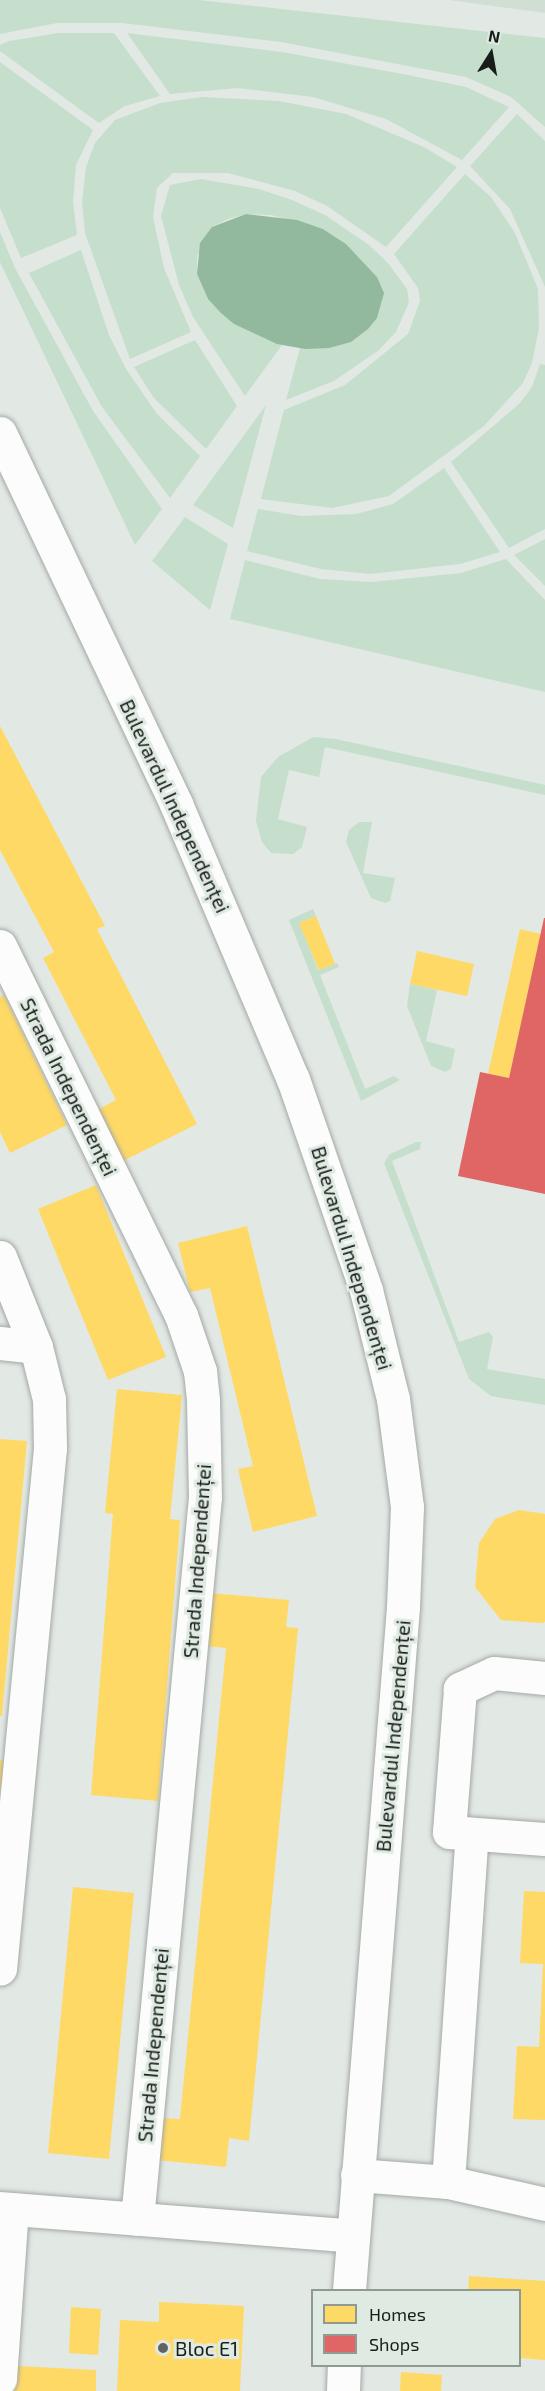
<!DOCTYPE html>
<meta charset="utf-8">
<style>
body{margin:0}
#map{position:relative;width:545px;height:2391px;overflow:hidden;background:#e2e8e3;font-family:"Exo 2",sans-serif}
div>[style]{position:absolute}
.built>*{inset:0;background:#d1ded4}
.green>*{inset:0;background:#c5dfcc}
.water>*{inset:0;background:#92b99e}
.homes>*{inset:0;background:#ffd966}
.shops>*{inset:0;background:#e06666}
.roads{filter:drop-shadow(0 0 2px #a4a9a5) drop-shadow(0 0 2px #a4a9a5)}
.minor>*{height:33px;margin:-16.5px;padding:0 16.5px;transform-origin:16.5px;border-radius:16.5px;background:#fbfcfb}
.major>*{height:33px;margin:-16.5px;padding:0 16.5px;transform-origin:16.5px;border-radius:16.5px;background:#fbfcfb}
.dots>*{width:16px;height:16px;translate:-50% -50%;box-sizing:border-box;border:3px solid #dfebe2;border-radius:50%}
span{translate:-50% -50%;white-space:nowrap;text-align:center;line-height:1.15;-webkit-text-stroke:6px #dfebe2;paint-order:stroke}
.street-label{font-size:20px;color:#191d1a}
.poi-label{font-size:20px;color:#191d1a}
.left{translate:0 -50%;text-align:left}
.legend{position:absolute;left:311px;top:2289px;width:210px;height:78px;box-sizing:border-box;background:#dfebe2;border:2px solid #909992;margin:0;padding:8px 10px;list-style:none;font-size:18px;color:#191d1a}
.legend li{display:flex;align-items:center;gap:12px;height:30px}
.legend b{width:30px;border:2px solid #909992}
.north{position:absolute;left:461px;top:24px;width:60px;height:60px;-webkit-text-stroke:4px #dfebe2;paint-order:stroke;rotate:11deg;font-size:16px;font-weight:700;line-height:24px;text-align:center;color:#191d1a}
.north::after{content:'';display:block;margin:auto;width:21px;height:27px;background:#191d1a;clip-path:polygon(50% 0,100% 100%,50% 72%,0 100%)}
</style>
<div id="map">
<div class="built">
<div style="clip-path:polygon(449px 0,545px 0,545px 13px)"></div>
</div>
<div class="green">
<div style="clip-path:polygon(0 0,199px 0,545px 38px,545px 127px,511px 97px,466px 77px,281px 42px,122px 23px,57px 23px,0 34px)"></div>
<div style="clip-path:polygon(59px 33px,114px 33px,160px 96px,125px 106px,99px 123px,0 51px,0 45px,9px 41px)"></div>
<div style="clip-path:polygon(127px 33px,282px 52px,408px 75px,466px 87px,509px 107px,462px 160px,386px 119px,313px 97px,238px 88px,170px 94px)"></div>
<div style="clip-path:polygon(0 62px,93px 130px,76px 165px,73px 202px,77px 235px,21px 258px,0 208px)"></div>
<div style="clip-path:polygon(202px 97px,279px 101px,346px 114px,424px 147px,457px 167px,386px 247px,327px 206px,295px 191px,228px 173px,173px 173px,157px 188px,153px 217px,164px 268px,191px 332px,130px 359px,85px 233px,82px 202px,86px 167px,95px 143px,115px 120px,160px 103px)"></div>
<div style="clip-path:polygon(517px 114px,545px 141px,545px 287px,510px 209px,470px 166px)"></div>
<div style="clip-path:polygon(465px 174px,491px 197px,515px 233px,538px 289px,539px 328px,532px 363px,523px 383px,484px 426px,389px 496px,332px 508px,261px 499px,284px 410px,345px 385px,408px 334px,420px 301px,418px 288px,394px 254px)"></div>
<div style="clip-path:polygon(201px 179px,259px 189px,292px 200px,325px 215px,369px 245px,388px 263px,407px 289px,409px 302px,396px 332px,379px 350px,334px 381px,286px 400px,300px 348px,305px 349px,377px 277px,346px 244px,323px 229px,271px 215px,246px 214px,228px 219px,212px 227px,197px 256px,197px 274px,208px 299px,234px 324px,282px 345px,245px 396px,193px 317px,179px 285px,161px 216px,170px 185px)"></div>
<div style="clip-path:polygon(0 232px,15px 268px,93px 411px,162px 509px,135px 545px,0 262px)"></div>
<div style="clip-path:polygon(81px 250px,109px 335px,126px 369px,157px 414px,200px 456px,170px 498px,102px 407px,29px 273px)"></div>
<div style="clip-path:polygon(195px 340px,237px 406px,206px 449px,154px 398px,134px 367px)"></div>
<div style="clip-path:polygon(540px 364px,545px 365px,545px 529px,509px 548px,451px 462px,519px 404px,532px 387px)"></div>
<div style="clip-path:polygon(266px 405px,233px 528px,193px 505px)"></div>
<div style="clip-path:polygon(444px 468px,500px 552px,460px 564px,370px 574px,321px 569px,247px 551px,258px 509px,301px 516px,356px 514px,393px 504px)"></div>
<div style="clip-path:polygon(185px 517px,228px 544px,210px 610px,152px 561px)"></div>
<div style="clip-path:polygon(545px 539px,545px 586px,514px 555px)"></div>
<div style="clip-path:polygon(506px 559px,545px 600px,545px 692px,230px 619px,245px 560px,320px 579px,372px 582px,461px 573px)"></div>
<div style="clip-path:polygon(313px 737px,336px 739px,545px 785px,545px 795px,325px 747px,319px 777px,289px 770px,278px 819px,307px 827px,302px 847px,293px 854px,271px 853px,262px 842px,256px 821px,261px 777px,278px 757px)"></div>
<div style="clip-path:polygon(359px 822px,372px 822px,363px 873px,395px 878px,390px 901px,385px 903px,371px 898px,346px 842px,349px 830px)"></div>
<div style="clip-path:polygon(313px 909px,316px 916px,300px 923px,318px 970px,337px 963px,339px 967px,320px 975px,365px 1089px,394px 1076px,400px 1080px,361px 1101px,289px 920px)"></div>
<div style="clip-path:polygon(410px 984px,437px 990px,426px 1041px,455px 1049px,451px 1069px,445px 1072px,431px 1066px,407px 1006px)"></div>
<div style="clip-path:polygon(416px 1142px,421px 1142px,420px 1149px,392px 1161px,459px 1342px,489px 1332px,493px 1337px,487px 1369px,545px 1379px,545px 1405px,491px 1396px,469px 1379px,384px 1163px,390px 1154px)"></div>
</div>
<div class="water">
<div style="clip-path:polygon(246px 214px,297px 220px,323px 229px,346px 244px,377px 277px,384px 293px,377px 318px,368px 329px,351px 342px,329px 348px,305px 349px,277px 344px,234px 324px,221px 313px,208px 299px,197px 274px,200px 243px,212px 227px)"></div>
</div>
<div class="homes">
<div style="clip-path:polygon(0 726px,105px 926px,97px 929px,197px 1124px,123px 1161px,97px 1110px,116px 1100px,43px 958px,54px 952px,0 850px)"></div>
<div style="clip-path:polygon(316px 916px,335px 964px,319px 970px,299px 923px)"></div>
<div style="clip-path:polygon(520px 929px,541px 934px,509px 1078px,488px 1074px)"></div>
<div style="clip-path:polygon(417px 951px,474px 964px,467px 996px,410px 984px)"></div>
<div style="clip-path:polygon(4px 995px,67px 1125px,10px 1153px,0 1132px,0 997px)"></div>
<div style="clip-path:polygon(96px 1185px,166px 1357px,108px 1380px,38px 1209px)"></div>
<div style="clip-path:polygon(247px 1226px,317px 1516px,253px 1532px,238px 1469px,253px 1466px,210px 1288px,190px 1292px,178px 1243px)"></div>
<div style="clip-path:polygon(117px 1389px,182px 1395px,170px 1519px,180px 1520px,158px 1801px,91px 1795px,113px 1514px,105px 1513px)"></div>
<div style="clip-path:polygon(0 1439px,27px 1441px,2px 1716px,0 1716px)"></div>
<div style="clip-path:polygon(519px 1510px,545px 1514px,545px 1622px,541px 1623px,501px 1620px,475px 1587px,479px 1543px,495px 1519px)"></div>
<div style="clip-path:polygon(210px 1593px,289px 1600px,286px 1627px,298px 1628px,249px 2141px,229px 2138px,226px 2167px,157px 2160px,161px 2118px,180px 2119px,226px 1648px,206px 1646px)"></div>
<div style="clip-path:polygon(0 1760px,5px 1761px,2px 1788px,0 1788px)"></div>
<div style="clip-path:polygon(73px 1887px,134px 1893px,109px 2159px,48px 2153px)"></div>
<div style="clip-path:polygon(524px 1891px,545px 1892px,545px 2120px,513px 2119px,517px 2046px,539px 2047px,543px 1964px,520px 1963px)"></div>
<div style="clip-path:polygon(469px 2276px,545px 2281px,545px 2360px,520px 2358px,520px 2290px,468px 2290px)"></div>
<div style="clip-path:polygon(159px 2302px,244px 2306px,240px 2391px,117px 2391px,120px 2320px,159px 2322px)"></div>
<div style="clip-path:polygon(71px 2307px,101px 2309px,98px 2355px,69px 2353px)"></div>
<div style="clip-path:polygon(16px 2366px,96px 2370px,96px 2391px,14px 2391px)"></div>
<div style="clip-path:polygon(401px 2372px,442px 2375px,441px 2391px,400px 2391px)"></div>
</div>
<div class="shops">
<div style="clip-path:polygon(544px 918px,545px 918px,545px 1194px,458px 1176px,480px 1072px,509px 1078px)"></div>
</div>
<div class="roads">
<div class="minor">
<div style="left:0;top:946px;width:411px;rotate:63.9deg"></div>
<div style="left:181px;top:1315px;width:59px;rotate:71.3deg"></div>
<div style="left:200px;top:1371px;width:30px;rotate:84deg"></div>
<div style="left:203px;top:1401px;width:96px;rotate:88.8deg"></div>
<div style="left:205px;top:1497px;width:725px;rotate:95.38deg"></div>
<div style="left:0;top:1257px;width:97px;rotate:68.2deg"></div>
<div style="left:36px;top:1347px;width:54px;rotate:76deg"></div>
<div style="left:49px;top:1399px;width:49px;rotate:88.8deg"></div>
<div style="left:50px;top:1448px;width:523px;rotate:95.48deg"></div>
<div style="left:0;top:1343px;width:36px;rotate:6deg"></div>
<div style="left:545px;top:1678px;width:51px;rotate:-174.4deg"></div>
<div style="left:494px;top:1673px;width:38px;rotate:155deg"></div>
<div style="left:460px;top:1689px;width:143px;rotate:94.4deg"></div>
<div style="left:449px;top:1832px;width:96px;rotate:4.2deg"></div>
<div style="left:357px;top:2175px;width:91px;rotate:4.4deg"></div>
<div style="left:448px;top:2182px;width:99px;rotate:12.8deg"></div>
<div style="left:448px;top:2182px;width:349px;rotate:-86.1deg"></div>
<div style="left:0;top:2208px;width:354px;rotate:4.5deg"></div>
<div style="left:0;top:2379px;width:170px;rotate:-86deg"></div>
</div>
<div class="major">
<div style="left:0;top:433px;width:411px;rotate:64.6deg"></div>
<div style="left:176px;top:804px;width:299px;rotate:67deg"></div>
<div style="left:293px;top:1079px;width:223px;rotate:70.9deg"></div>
<div style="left:366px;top:1290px;width:112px;rotate:76.1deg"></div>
<div style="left:393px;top:1399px;width:109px;rotate:82.6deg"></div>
<div style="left:407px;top:1507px;width:100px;rotate:92.3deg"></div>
<div style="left:403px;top:1607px;width:685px;rotate:94.52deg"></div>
<div style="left:343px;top:2391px;width:25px;rotate:-88deg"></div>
</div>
</div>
<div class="dots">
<div style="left:163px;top:2348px;background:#5f6460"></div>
</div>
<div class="street-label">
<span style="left:175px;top:806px;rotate:65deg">Bulevardul Independenței</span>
<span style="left:69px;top:1087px;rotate:64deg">Strada Independenței</span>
<span style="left:352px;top:1258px;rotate:73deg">Bulevardul Independenței</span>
<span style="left:197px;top:1561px;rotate:-86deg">Strada Independenței</span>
<span style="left:393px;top:1736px;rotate:-85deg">Bulevardul Independenței</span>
<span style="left:153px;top:2045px;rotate:-85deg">Strada Independenței</span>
</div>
<div class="poi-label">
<span class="left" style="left:175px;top:2348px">Bloc E1</span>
</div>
<ul class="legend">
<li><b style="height:16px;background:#ffd966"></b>Homes</li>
<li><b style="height:16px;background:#e06666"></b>Shops</li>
</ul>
<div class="north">N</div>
</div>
